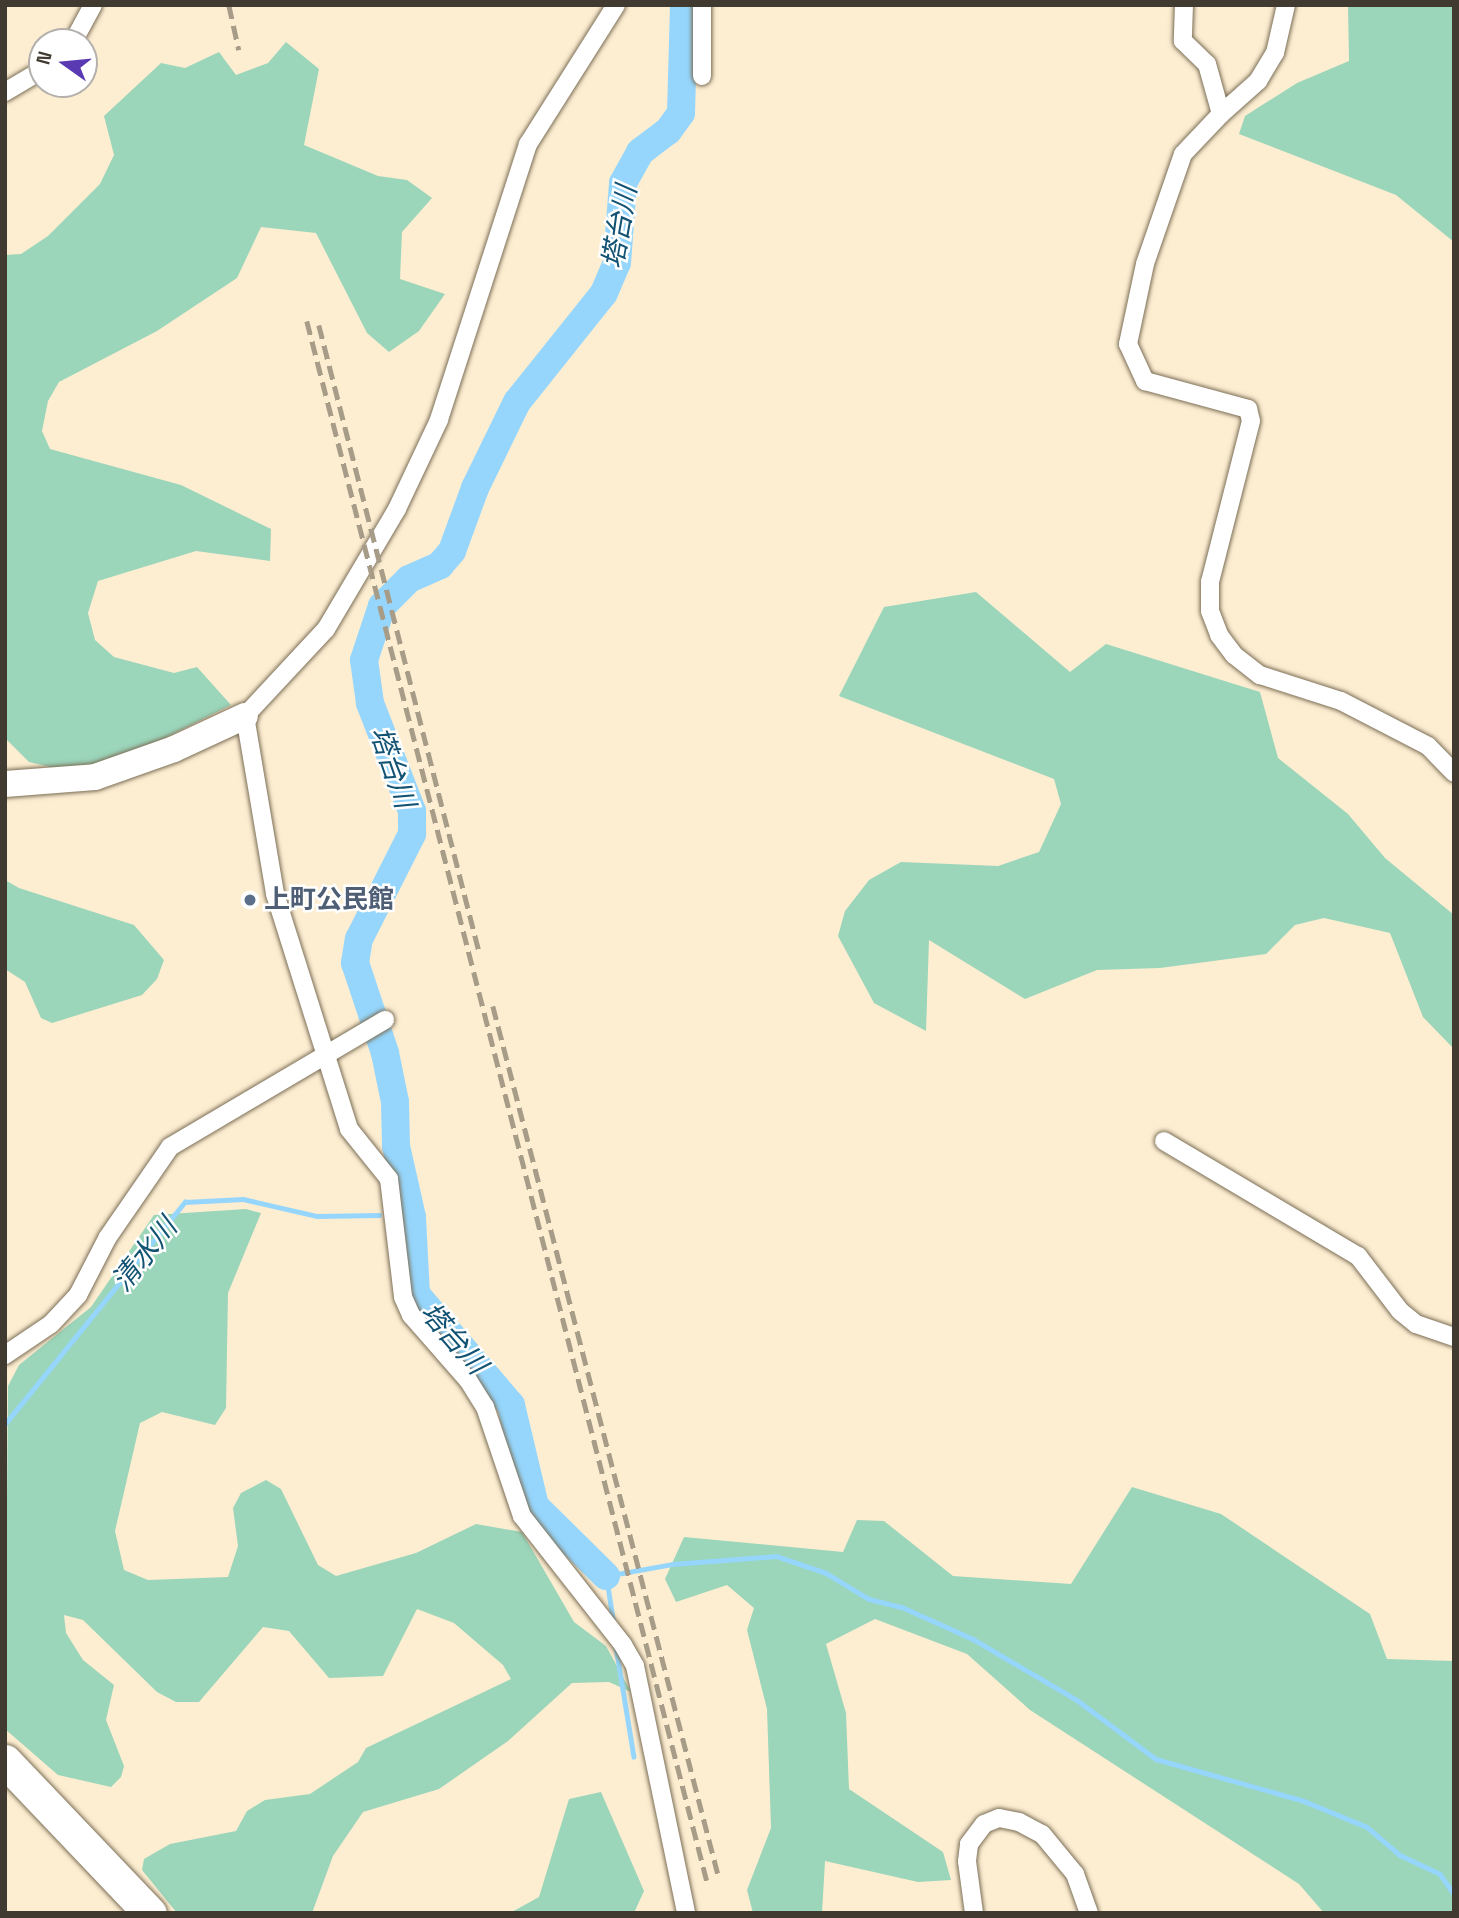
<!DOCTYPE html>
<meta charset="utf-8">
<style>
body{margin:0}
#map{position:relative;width:1459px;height:1918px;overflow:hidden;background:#fdeed2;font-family:"Space Grotesk","Noto Sans JP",sans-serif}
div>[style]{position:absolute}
.green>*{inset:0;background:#9bd5ba}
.stream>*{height:4.5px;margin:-2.25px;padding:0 2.25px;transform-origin:2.25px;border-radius:2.25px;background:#96d6fc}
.river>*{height:28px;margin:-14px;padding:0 14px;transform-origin:14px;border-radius:14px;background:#96d6fc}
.roads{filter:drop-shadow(0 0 2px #7b6e56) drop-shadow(0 0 2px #7b6e56)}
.street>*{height:18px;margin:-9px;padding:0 9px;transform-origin:9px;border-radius:9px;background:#fff}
.secondary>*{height:26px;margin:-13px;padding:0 13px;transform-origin:13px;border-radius:13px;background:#fff}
.highway>*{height:33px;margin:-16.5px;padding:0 16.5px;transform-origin:16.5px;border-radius:16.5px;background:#fff}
.rail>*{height:4.5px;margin-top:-2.25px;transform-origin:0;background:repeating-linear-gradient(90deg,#a79c88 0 14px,transparent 0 21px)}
.dots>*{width:19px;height:19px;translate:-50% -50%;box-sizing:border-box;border:4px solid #fff;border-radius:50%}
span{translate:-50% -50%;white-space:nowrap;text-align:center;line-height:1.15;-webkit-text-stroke:5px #fff;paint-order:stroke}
.service-label{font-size:26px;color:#4e5e75;font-weight:700}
.left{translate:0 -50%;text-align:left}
.water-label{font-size:28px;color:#125373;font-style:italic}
.frame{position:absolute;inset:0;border:7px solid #403a30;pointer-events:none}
.north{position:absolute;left:28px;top:28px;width:70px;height:70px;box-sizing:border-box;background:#fff;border:2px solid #b3b0ac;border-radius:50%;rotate:285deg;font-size:19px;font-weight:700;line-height:28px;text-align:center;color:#403a30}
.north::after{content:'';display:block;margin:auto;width:24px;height:32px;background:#593ab2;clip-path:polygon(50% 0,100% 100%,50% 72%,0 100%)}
</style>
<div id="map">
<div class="green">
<div style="clip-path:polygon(1348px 5px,1454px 5px,1454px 242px,1396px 195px,1239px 134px,1245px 116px,1297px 83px,1349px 61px)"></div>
<div style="clip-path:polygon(286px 42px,319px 69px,304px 145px,378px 176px,407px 180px,432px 198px,402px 232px,400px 279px,445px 294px,419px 331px,389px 352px,367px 333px,316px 233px,261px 227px,237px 278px,157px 331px,59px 382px,48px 401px,42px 431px,50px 449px,181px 485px,271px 529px,270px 561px,196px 551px,98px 581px,88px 613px,95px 640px,114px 657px,174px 673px,197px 667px,231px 705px,129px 756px,76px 773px,29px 762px,5px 738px,5px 255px,21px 254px,48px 236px,100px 184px,114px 155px,104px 116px,161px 63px,185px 68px,219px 52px,236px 75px,268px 63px)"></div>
<div style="clip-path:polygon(976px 592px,1070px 672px,1106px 644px,1260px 692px,1278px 758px,1348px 814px,1385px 858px,1454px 915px,1454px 1049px,1423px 1017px,1390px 933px,1324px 918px,1295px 925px,1266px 954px,1160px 968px,1097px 970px,1025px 999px,929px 940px,926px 1031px,874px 1003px,838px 936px,845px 911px,869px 880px,901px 862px,998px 866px,1039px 852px,1061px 804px,1054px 779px,839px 696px,884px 607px)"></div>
<div style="clip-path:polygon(5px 880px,19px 888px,134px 925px,164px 960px,157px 979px,142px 995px,52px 1023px,41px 1018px,25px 982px,5px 969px)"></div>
<div style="clip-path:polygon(246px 1209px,261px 1213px,228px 1293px,226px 1408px,215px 1425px,162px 1412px,140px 1423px,115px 1531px,124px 1570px,148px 1580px,228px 1577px,238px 1546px,233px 1508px,241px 1493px,266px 1480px,281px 1489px,318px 1565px,336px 1576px,416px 1553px,476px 1524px,522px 1532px,574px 1622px,606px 1646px,631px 1692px,609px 1682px,572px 1683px,508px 1741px,439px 1789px,363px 1812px,333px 1856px,312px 1913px,177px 1913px,142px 1870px,144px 1859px,170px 1844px,236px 1831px,247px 1811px,265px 1800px,310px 1794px,358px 1762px,366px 1748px,511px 1679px,503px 1665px,454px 1623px,417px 1609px,383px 1676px,329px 1678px,289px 1631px,263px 1627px,199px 1702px,176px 1702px,157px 1692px,83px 1620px,64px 1615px,66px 1633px,83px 1660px,114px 1685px,106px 1720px,124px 1766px,121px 1777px,111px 1787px,58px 1775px,5px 1729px,8px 1386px,19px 1365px,91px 1307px,154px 1215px)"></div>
<div style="clip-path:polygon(1132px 1487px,1221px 1514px,1370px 1614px,1387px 1659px,1454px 1661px,1454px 1913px,1324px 1913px,1299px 1884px,1030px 1710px,967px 1654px,875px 1619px,826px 1644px,846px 1713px,849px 1789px,943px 1852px,951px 1880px,918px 1882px,825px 1861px,822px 1913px,753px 1913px,747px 1890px,771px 1828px,767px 1709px,747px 1630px,754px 1608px,727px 1585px,676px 1602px,665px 1579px,684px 1537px,843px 1552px,857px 1520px,884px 1521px,953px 1576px,1071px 1584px)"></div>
<div style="clip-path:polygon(601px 1792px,644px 1891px,634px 1913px,510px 1913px,539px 1897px,569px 1799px)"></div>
</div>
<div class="stream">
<div style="left:401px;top:1216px;width:11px;rotate:5deg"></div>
<div style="left:5px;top:1424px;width:286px;rotate:-51deg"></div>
<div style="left:185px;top:1202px;width:58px;rotate:-3deg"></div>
<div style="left:243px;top:1199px;width:76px;rotate:12.9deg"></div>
<div style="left:317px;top:1216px;width:62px;rotate:-0.9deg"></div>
<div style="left:613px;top:1622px;width:47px;rotate:-98.7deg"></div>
<div style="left:606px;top:1576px;width:68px;rotate:-10.2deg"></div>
<div style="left:673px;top:1564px;width:103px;rotate:-4.4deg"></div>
<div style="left:776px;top:1556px;width:53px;rotate:18.8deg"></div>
<div style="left:826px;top:1573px;width:50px;rotate:31.2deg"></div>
<div style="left:869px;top:1599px;width:34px;rotate:14deg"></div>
<div style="left:902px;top:1607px;width:78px;rotate:24.3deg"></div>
<div style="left:973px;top:1639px;width:121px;rotate:30.4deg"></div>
<div style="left:1077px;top:1700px;width:99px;rotate:36.8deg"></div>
<div style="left:1156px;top:1759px;width:154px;rotate:15.8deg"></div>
<div style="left:1304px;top:1801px;width:68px;rotate:22.4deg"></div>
<div style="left:1367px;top:1827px;width:43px;rotate:40.3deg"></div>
<div style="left:1400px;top:1855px;width:44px;rotate:25.4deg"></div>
<div style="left:1440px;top:1874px;width:24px;rotate:55deg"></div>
<div style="left:616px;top:1647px;width:111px;rotate:80.7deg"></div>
</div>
<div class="river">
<div style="left:606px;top:1576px;width:100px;rotate:-135.4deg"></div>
<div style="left:535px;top:1506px;width:104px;rotate:-103.4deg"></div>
<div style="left:511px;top:1405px;width:146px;rotate:-130.6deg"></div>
<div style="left:416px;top:1294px;width:77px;rotate:-93deg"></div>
<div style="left:412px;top:1217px;width:73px;rotate:-102.7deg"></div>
<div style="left:396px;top:1146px;width:44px;rotate:-91.3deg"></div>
<div style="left:395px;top:1102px;width:50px;rotate:-101.5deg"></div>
<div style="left:385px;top:1053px;width:95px;rotate:-108.4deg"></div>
<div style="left:355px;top:963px;width:24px;rotate:-81deg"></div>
<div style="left:359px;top:939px;width:118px;rotate:-63.2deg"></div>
<div style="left:412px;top:834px;width:23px;rotate:-90deg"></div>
<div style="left:412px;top:811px;width:116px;rotate:-111.3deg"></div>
<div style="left:370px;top:703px;width:43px;rotate:-97.9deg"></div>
<div style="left:364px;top:660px;width:57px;rotate:-71.6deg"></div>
<div style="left:382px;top:606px;width:38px;rotate:-45deg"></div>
<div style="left:409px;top:579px;width:34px;rotate:-24deg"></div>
<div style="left:440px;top:565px;width:18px;rotate:-49deg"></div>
<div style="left:452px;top:551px;width:67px;rotate:-69.9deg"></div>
<div style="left:475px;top:488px;width:96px;rotate:-64deg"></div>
<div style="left:517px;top:402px;width:139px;rotate:-51.4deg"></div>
<div style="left:604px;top:293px;width:33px;rotate:-67deg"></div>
<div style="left:617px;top:263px;width:80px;rotate:-85.7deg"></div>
<div style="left:623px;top:183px;width:35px;rotate:-61deg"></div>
<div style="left:640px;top:152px;width:35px;rotate:-37deg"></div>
<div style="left:668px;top:131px;width:22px;rotate:-54deg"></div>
<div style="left:681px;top:113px;width:108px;rotate:-88.4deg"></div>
</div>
<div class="roads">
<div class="street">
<div style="left:616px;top:5px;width:165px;rotate:122.3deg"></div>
<div style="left:528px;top:144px;width:290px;rotate:107.9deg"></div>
<div style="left:439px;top:420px;width:98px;rotate:115.3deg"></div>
<div style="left:397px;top:509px;width:139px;rotate:120.6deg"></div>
<div style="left:326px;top:629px;width:119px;rotate:133deg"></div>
<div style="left:245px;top:716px;width:181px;rotate:80.4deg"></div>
<div style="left:275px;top:894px;width:246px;rotate:72.5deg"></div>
<div style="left:349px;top:1129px;width:64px;rotate:51.3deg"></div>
<div style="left:389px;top:1179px;width:119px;rotate:83.2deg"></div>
<div style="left:403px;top:1297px;width:20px;rotate:66deg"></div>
<div style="left:411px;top:1315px;width:86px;rotate:48.8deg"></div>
<div style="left:468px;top:1380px;width:32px;rotate:58deg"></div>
<div style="left:485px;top:1407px;width:115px;rotate:71.3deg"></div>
<div style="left:522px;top:1516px;width:164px;rotate:51.9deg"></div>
<div style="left:623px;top:1645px;width:24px;rotate:60deg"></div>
<div style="left:635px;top:1666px;width:252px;rotate:78.3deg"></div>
<div style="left:1184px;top:5px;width:36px;rotate:92deg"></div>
<div style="left:1183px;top:41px;width:33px;rotate:44deg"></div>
<div style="left:1207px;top:64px;width:52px;rotate:74.4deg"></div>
<div style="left:1221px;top:114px;width:55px;rotate:133.5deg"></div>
<div style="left:1183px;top:154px;width:116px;rotate:109.1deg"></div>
<div style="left:1145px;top:264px;width:82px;rotate:102deg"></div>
<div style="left:1128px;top:344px;width:41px;rotate:65.3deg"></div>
<div style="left:1145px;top:381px;width:107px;rotate:15.2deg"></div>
<div style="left:1248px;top:409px;width:12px;rotate:76deg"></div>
<div style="left:1251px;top:421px;width:166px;rotate:104.3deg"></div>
<div style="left:1210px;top:582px;width:29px;rotate:90deg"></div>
<div style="left:1210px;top:611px;width:26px;rotate:69deg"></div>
<div style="left:1219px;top:635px;width:25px;rotate:53deg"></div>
<div style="left:1234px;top:655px;width:33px;rotate:38deg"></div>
<div style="left:1260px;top:675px;width:85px;rotate:17.8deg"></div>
<div style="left:1341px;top:701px;width:98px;rotate:27.3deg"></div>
<div style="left:1428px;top:746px;width:37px;rotate:46deg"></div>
<div style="left:73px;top:42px;width:42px;rotate:-61.6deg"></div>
<div style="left:702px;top:76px;width:71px;rotate:-90deg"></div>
<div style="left:5px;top:92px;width:43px;rotate:-30.7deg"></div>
<div style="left:1221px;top:114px;width:50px;rotate:-41.7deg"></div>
<div style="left:1258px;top:81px;width:33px;rotate:-59deg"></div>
<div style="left:1275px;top:53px;width:49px;rotate:-77.1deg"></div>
<div style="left:1164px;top:1141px;width:226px;rotate:30.7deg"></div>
<div style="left:1358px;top:1256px;width:69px;rotate:52.6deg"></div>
<div style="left:1400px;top:1311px;width:21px;rotate:39deg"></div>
<div style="left:1416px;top:1324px;width:40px;rotate:18.9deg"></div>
<div style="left:5px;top:1355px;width:55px;rotate:-34deg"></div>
<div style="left:51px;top:1324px;width:40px;rotate:-47deg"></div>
<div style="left:78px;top:1295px;width:65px;rotate:-62.7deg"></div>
<div style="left:108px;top:1237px;width:109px;rotate:-55.4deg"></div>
<div style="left:170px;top:1147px;width:250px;rotate:-30.6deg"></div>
<div style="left:974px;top:1913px;width:52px;rotate:-97.7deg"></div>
<div style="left:967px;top:1861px;width:17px;rotate:-83deg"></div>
<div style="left:969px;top:1844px;width:25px;rotate:-53deg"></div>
<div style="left:984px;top:1824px;width:16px;rotate:-22deg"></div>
<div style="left:999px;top:1818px;width:20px;rotate:11deg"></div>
<div style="left:1019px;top:1822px;width:26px;rotate:28deg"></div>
<div style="left:1042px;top:1834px;width:52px;rotate:50.5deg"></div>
<div style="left:1075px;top:1874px;width:41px;rotate:70.3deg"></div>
</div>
<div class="secondary">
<div style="left:5px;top:784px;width:90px;rotate:-4.4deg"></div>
<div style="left:95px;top:777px;width:84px;rotate:-19.5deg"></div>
<div style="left:174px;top:749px;width:78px;rotate:-24.9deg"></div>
</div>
<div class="highway">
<div style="left:5px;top:1761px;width:210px;rotate:46.4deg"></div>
</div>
</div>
<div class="rail">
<div style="left:229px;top:5px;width:46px;rotate:77.5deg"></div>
<div style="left:307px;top:321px;width:1610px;rotate:75.62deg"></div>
<div style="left:319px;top:325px;width:650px;rotate:75.66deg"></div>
<div style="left:493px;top:1006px;width:901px;rotate:75.47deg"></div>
</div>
<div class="dots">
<div style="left:250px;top:900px;background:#5c6f8a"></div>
</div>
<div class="service-label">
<span class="left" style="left:264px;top:900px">上町公民館</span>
</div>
<div class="water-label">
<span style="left:619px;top:227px;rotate:-80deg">塔台川</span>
<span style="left:393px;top:767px;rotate:71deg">塔台川</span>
<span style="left:144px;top:1254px;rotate:-51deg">清水川</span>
<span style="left:454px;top:1338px;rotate:49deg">塔台川</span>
</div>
<div class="frame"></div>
<div class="north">N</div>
</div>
